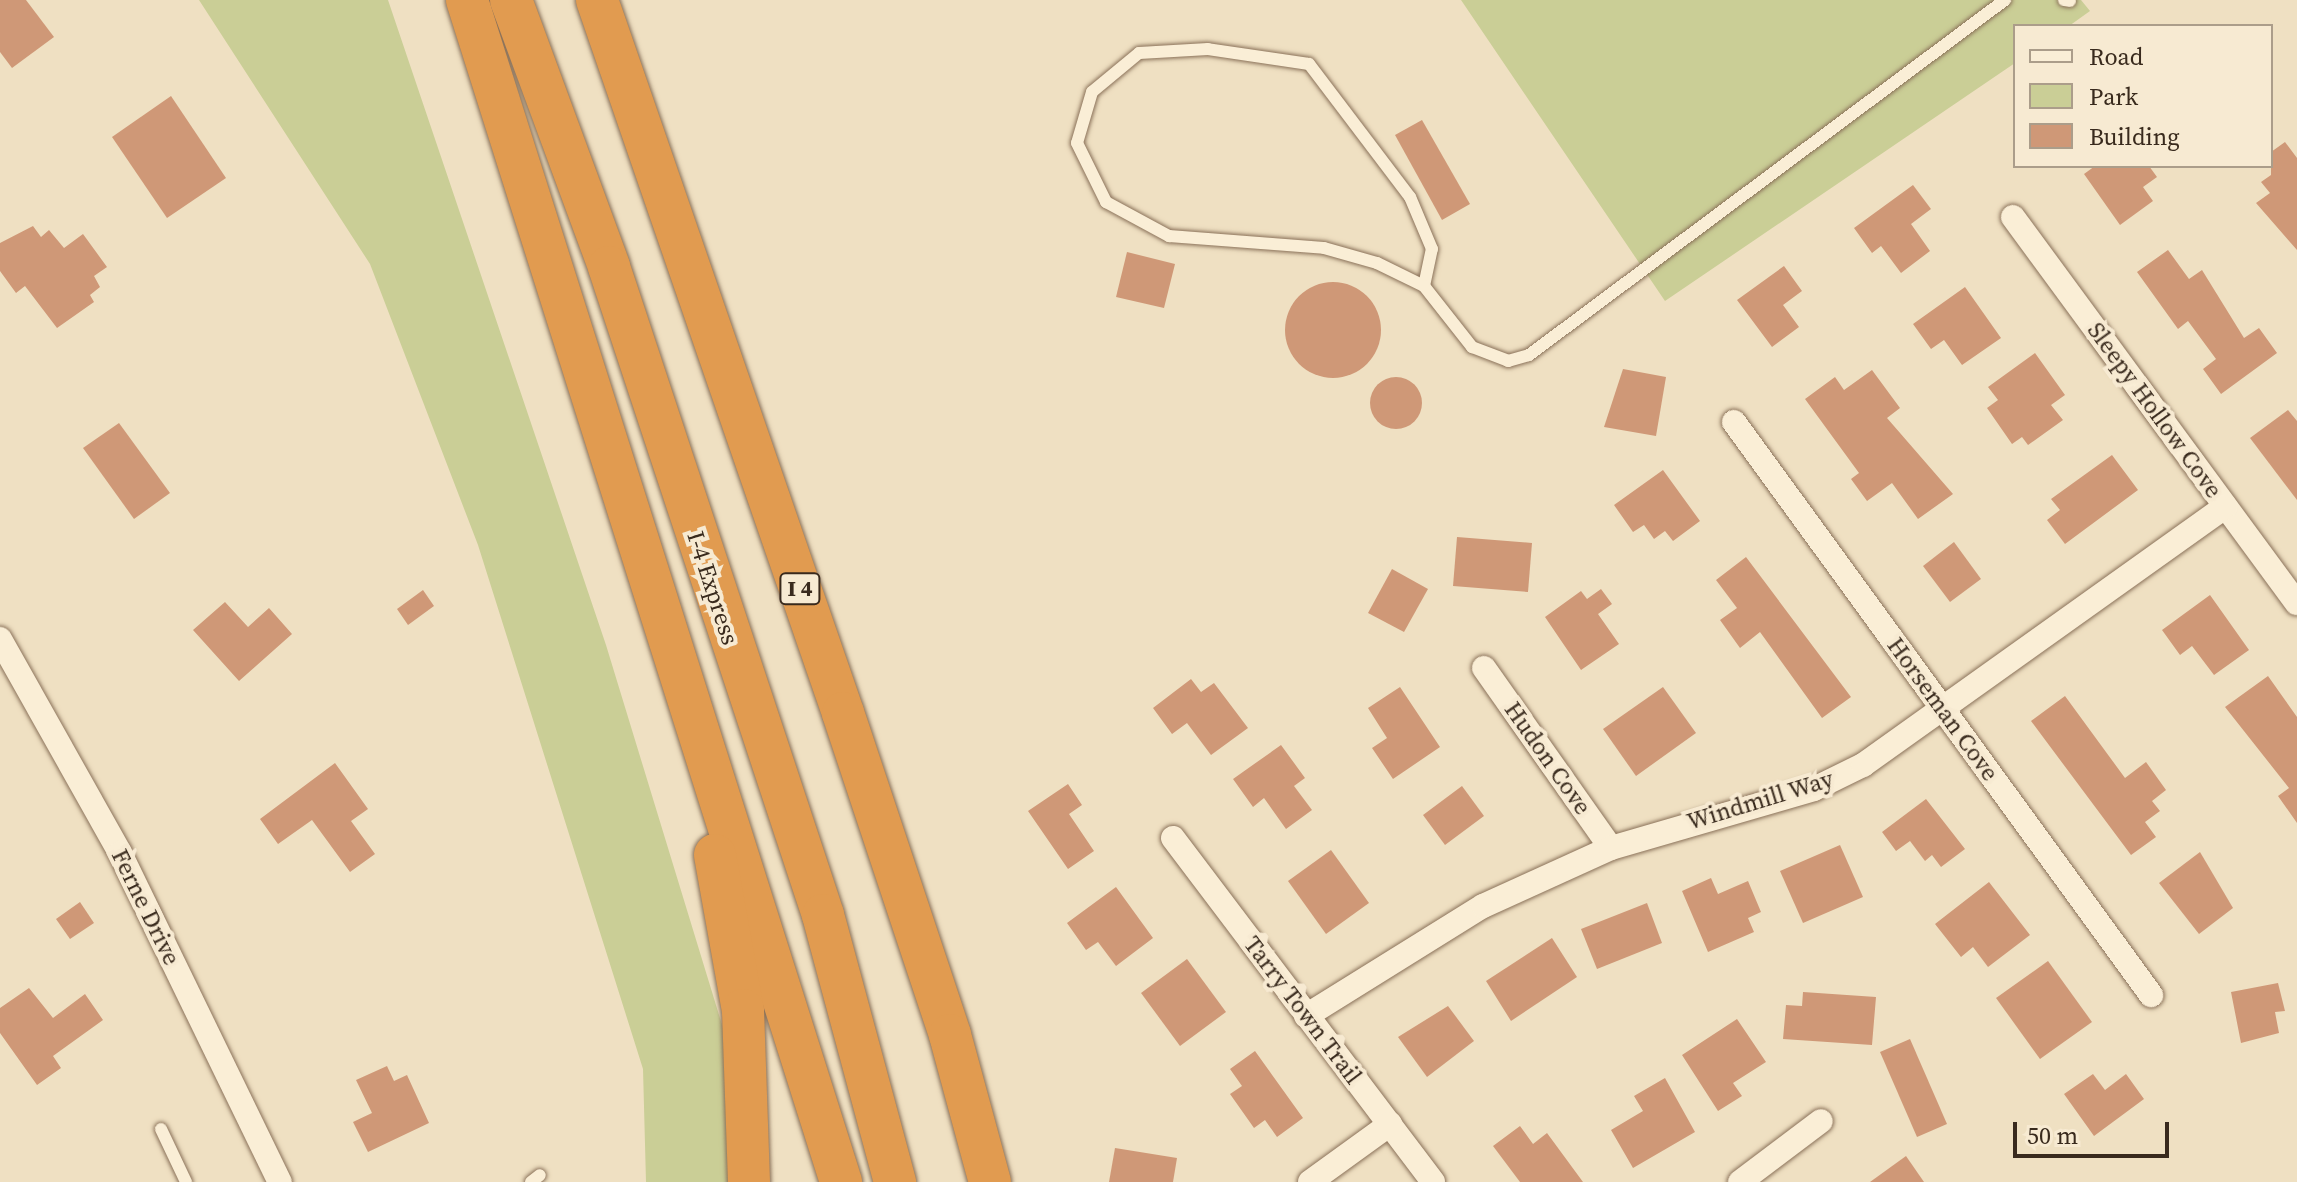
<!DOCTYPE html>
<style>
body{margin:0}
#map{position:relative;width:2297px;height:1182px;overflow:hidden;background:#efe0c2;font-family:"Source Serif 4",serif}
div>[style]{position:absolute}
.green>*{inset:0;background:#cace96}
.building>*{inset:0;background:#cf9877}
.round{border-radius:50%}
.roads{filter:drop-shadow(0 0 2px #8a7159) drop-shadow(0 0 2px #8a7159)}
.lane>*{height:12px;margin:-6px;padding:0 6px;transform-origin:6px;border-radius:6px;background:#faeed6}
.street>*{height:24px;margin:-12px;padding:0 12px;transform-origin:12px;border-radius:12px;background:#faeed6}
.highway>*{height:42px;margin:-21px;padding:0 21px;transform-origin:21px;border-radius:21px;background:#e19b50}
span{translate:-50% -50%;white-space:nowrap;text-align:center;line-height:1.15;-webkit-text-stroke:8px #f7ead2;paint-order:stroke}
.shield-label span{padding:2px 6px;background:#f7ead2;border:2px solid;border-radius:6px;-webkit-text-stroke-width:0}
.shield-label{font-size:22px;color:#392a1d;font-weight:700}
.street-label{font-size:24px;color:#392a1d}
.legend{position:absolute;left:2013px;top:24px;width:260px;height:144px;box-sizing:border-box;background:#f7ead2;border:2px solid #ab9d8a;margin:0;padding:10px 14px;list-style:none;font-size:24px;color:#392a1d}
.legend li{display:flex;align-items:center;gap:16px;height:40px}
.legend b{width:40px;border:2px solid #ab9d8a}
.scale{position:absolute;left:2013px;top:1122px;width:156px;height:36px;box-sizing:border-box;border:4px solid #392a1d;border-top:0;padding-left:10px;font-size:24px;line-height:28px;white-space:nowrap;color:#392a1d;-webkit-text-stroke:6px #f7ead2;paint-order:stroke}
</style>
<div id="map">
<div class="green">
<div style="clip-path:polygon(199px 0,388px 0,606px 645px,734px 1064px,738px 1182px,646px 1182px,643px 1069px,478px 545px,370px 264px)"></div>
<div style="clip-path:polygon(1461px 0,2081px 0,2090px 11px,2069px 26px,2015px 26px,2015px 63px,1665px 301px)"></div>
</div>
<div class="building">
<div style="clip-path:polygon(0 0,26px 0,54px 37px,12px 68px,0 52px)"></div>
<div style="clip-path:polygon(171px 96px,226px 178px,167px 218px,112px 137px)"></div>
<div style="clip-path:polygon(1422px 120px,1470px 204px,1442px 220px,1395px 135px)"></div>
<div style="clip-path:polygon(2285px 142px,2297px 158px,2297px 250px,2256px 203px,2270px 193px,2261px 182px,2271px 175px,2271px 152px)"></div>
<div style="clip-path:polygon(2095px 166px,2149px 166px,2157px 177px,2143px 187px,2153px 201px,2120px 225px,2084px 174px)"></div>
<div style="clip-path:polygon(1913px 185px,1931px 209px,1911px 224px,1930px 251px,1901px 273px,1881px 246px,1872px 253px,1854px 228px)"></div>
<div style="clip-path:polygon(33px 226px,41px 237px,49px 230px,64px 248px,83px 234px,107px 267px,94px 276px,100px 287px,90px 295px,94px 302px,57px 328px,25px 286px,16px 293px,0 271px,0 243px)"></div>
<div style="clip-path:polygon(2168px 250px,2189px 279px,2202px 270px,2244px 338px,2259px 328px,2277px 353px,2221px 394px,2203px 369px,2216px 359px,2188px 321px,2178px 329px,2137px 272px)"></div>
<div style="clip-path:polygon(1127px 252px,1175px 264px,1164px 308px,1116px 297px)"></div>
<div style="clip-path:polygon(1784px 266px,1802px 291px,1783px 305px,1799px 327px,1772px 347px,1737px 300px)"></div>
<div class="round" style="left:1285px;top:282px;width:96px;height:96px"></div>
<div style="clip-path:polygon(1965px 287px,2001px 338px,1962px 365px,1944px 340px,1931px 349px,1913px 324px)"></div>
<div style="clip-path:polygon(2035px 353px,2065px 395px,2051px 405px,2063px 420px,2028px 445px,2022px 437px,2012px 444px,1987px 408px,1998px 400px,1988px 387px)"></div>
<div style="clip-path:polygon(1623px 369px,1666px 377px,1656px 436px,1604px 427px)"></div>
<div style="clip-path:polygon(1872px 370px,1900px 408px,1887px 418px,1953px 494px,1918px 519px,1892px 483px,1867px 501px,1851px 479px,1859px 473px,1805px 399px,1835px 377px,1844px 390px)"></div>
<div class="round" style="left:1370px;top:377px;width:52px;height:52px"></div>
<div style="clip-path:polygon(2288px 410px,2297px 421px,2297px 500px,2250px 438px)"></div>
<div style="clip-path:polygon(119px 423px,170px 493px,134px 519px,83px 448px)"></div>
<div style="clip-path:polygon(2112px 455px,2138px 490px,2065px 544px,2047px 520px,2060px 510px,2051px 499px)"></div>
<div style="clip-path:polygon(1663px 470px,1700px 521px,1673px 541px,1665px 531px,1654px 539px,1644px 525px,1633px 532px,1614px 505px)"></div>
<div style="clip-path:polygon(1457px 537px,1532px 543px,1528px 592px,1453px 586px)"></div>
<div style="clip-path:polygon(1954px 542px,1981px 579px,1950px 602px,1923px 566px)"></div>
<div style="clip-path:polygon(1746px 557px,1851px 697px,1822px 718px,1760px 632px,1740px 648px,1720px 620px,1737px 608px,1716px 580px)"></div>
<div style="clip-path:polygon(1392px 569px,1428px 589px,1404px 632px,1368px 613px)"></div>
<div style="clip-path:polygon(1601px 589px,1612px 604px,1598px 614px,1619px 644px,1581px 670px,1545px 617px,1581px 591px,1587px 599px)"></div>
<div style="clip-path:polygon(423px 590px,434px 606px,408px 625px,397px 609px)"></div>
<div style="clip-path:polygon(2210px 595px,2249px 650px,2214px 675px,2192px 646px,2180px 655px,2162px 630px)"></div>
<div style="clip-path:polygon(225px 602px,248px 627px,269px 608px,292px 634px,239px 681px,193px 630px)"></div>
<div style="clip-path:polygon(2268px 676px,2297px 717px,2297px 823px,2278px 796px,2289px 788px,2225px 707px)"></div>
<div style="clip-path:polygon(1191px 679px,1201px 692px,1214px 683px,1248px 728px,1211px 755px,1187px 723px,1172px 734px,1153px 708px)"></div>
<div style="clip-path:polygon(1400px 687px,1440px 747px,1393px 779px,1372px 748px,1387px 738px,1368px 708px)"></div>
<div style="clip-path:polygon(1663px 687px,1696px 733px,1636px 776px,1603px 729px)"></div>
<div style="clip-path:polygon(2065px 696px,2125px 778px,2146px 762px,2166px 790px,2152px 801px,2160px 811px,2145px 822px,2156px 837px,2131px 855px,2031px 721px)"></div>
<div style="clip-path:polygon(1281px 745px,1305px 778px,1294px 786px,1312px 810px,1286px 829px,1264px 798px,1253px 807px,1233px 779px)"></div>
<div style="clip-path:polygon(335px 763px,368px 809px,351px 821px,375px 854px,350px 872px,312px 820px,278px 844px,260px 819px)"></div>
<div style="clip-path:polygon(1068px 784px,1082px 805px,1069px 814px,1094px 851px,1068px 869px,1028px 811px)"></div>
<div style="clip-path:polygon(1462px 786px,1484px 816px,1445px 845px,1423px 815px)"></div>
<div style="clip-path:polygon(1926px 799px,1965px 849px,1941px 867px,1932px 855px,1925px 861px,1910px 841px,1896px 851px,1882px 832px)"></div>
<div style="clip-path:polygon(1840px 845px,1863px 897px,1803px 923px,1780px 871px)"></div>
<div style="clip-path:polygon(1331px 850px,1369px 903px,1326px 934px,1288px 881px)"></div>
<div style="clip-path:polygon(2200px 852px,2233px 908px,2199px 934px,2159px 883px)"></div>
<div style="clip-path:polygon(1711px 878px,1718px 894px,1748px 881px,1761px 912px,1748px 918px,1754px 932px,1708px 952px,1682px 891px)"></div>
<div style="clip-path:polygon(1989px 882px,2030px 935px,1988px 967px,1973px 947px,1961px 957px,1935px 924px)"></div>
<div style="clip-path:polygon(1116px 887px,1153px 938px,1116px 966px,1098px 942px,1086px 950px,1067px 923px)"></div>
<div style="clip-path:polygon(80px 902px,94px 923px,70px 939px,56px 919px)"></div>
<div style="clip-path:polygon(1647px 903px,1662px 943px,1597px 969px,1581px 929px)"></div>
<div style="clip-path:polygon(1552px 938px,1577px 977px,1511px 1021px,1486px 981px)"></div>
<div style="clip-path:polygon(1187px 959px,1226px 1012px,1180px 1046px,1141px 993px)"></div>
<div style="clip-path:polygon(2048px 961px,2092px 1022px,2040px 1059px,1996px 998px)"></div>
<div style="clip-path:polygon(2278px 983px,2285px 1011px,2275px 1012px,2279px 1033px,2241px 1043px,2231px 992px)"></div>
<div style="clip-path:polygon(29px 988px,53px 1018px,85px 994px,103px 1020px,53px 1056px,61px 1068px,37px 1085px,0 1033px,0 1008px)"></div>
<div style="clip-path:polygon(1803px 992px,1876px 997px,1872px 1045px,1783px 1039px,1786px 1005px,1802px 1006px)"></div>
<div style="clip-path:polygon(1448px 1006px,1474px 1041px,1427px 1077px,1398px 1037px)"></div>
<div style="clip-path:polygon(1737px 1019px,1766px 1062px,1733px 1083px,1742px 1096px,1718px 1111px,1682px 1055px)"></div>
<div style="clip-path:polygon(1910px 1039px,1947px 1124px,1917px 1137px,1880px 1052px)"></div>
<div style="clip-path:polygon(1255px 1051px,1303px 1118px,1277px 1137px,1265px 1120px,1254px 1128px,1230px 1094px,1242px 1086px,1230px 1069px)"></div>
<div style="clip-path:polygon(387px 1066px,394px 1081px,407px 1075px,429px 1123px,368px 1152px,353px 1122px,372px 1113px,356px 1080px)"></div>
<div style="clip-path:polygon(2093px 1074px,2105px 1090px,2126px 1074px,2144px 1099px,2094px 1136px,2064px 1094px)"></div>
<div style="clip-path:polygon(1665px 1078px,1695px 1132px,1633px 1168px,1611px 1130px,1643px 1111px,1634px 1096px)"></div>
<div style="clip-path:polygon(1520px 1126px,1533px 1144px,1547px 1133px,1583px 1182px,1520px 1182px,1493px 1146px)"></div>
<div style="clip-path:polygon(1115px 1148px,1177px 1158px,1173px 1182px,1109px 1182px)"></div>
<div style="clip-path:polygon(1906px 1156px,1924px 1182px,1870px 1182px)"></div>
</div>
<div class="roads">
<div class="lane">
<div style="left:2064px;top:0;width:6px;rotate:9deg"></div>
<div style="left:1424px;top:286px;width:38px;rotate:-78deg"></div>
<div style="left:1432px;top:249px;width:56px;rotate:-112.9deg"></div>
<div style="left:1410px;top:197px;width:167px;rotate:-127.2deg"></div>
<div style="left:1309px;top:64px;width:102px;rotate:-171.6deg"></div>
<div style="left:1208px;top:49px;width:69px;rotate:176.7deg"></div>
<div style="left:1139px;top:53px;width:61px;rotate:140.3deg"></div>
<div style="left:1092px;top:92px;width:53px;rotate:106.4deg"></div>
<div style="left:1077px;top:143px;width:66px;rotate:63.8deg"></div>
<div style="left:1106px;top:202px;width:72px;rotate:28.4deg"></div>
<div style="left:1169px;top:236px;width:155px;rotate:4.4deg"></div>
<div style="left:1324px;top:248px;width:55px;rotate:15.8deg"></div>
<div style="left:1377px;top:263px;width:52px;rotate:26.1deg"></div>
<div style="left:1424px;top:286px;width:78px;rotate:51.8deg"></div>
<div style="left:1472px;top:347px;width:39px;rotate:21deg"></div>
<div style="left:1508px;top:361px;width:22px;rotate:-16deg"></div>
<div style="left:1529px;top:355px;width:594px;rotate:-36.72deg"></div>
<div style="left:161px;top:1129px;width:59px;rotate:64.7deg"></div>
<div style="left:531px;top:1182px;width:11px;rotate:-38deg"></div>
</div>
<div class="street">
<div style="left:2013px;top:217px;width:479px;rotate:53.7deg"></div>
<div style="left:1734px;top:422px;width:709px;rotate:53.95deg"></div>
<div style="left:0;top:639px;width:245px;rotate:60.7deg"></div>
<div style="left:120px;top:853px;width:366px;rotate:64.1deg"></div>
<div style="left:1484px;top:668px;width:220px;rotate:54.8deg"></div>
<div style="left:1173px;top:838px;width:431px;rotate:52.9deg"></div>
<div style="left:1306px;top:1016px;width:208px;rotate:-31.9deg"></div>
<div style="left:1483px;top:906px;width:141px;rotate:-24.4deg"></div>
<div style="left:1611px;top:848px;width:211px;rotate:-16.2deg"></div>
<div style="left:1814px;top:789px;width:55px;rotate:-26.1deg"></div>
<div style="left:1863px;top:765px;width:445px;rotate:-35.5deg"></div>
<div style="left:1310px;top:1182px;width:99px;rotate:-35.9deg"></div>
<div style="left:1740px;top:1182px;width:101px;rotate:-37deg"></div>
</div>
<div class="highway">
<div style="left:467px;top:0;width:1240px;rotate:72.44deg"></div>
<div style="left:511px;top:0;width:284px;rotate:69.8deg"></div>
<div style="left:609px;top:267px;width:682px;rotate:71.72deg"></div>
<div style="left:823px;top:915px;width:277px;rotate:74.9deg"></div>
<div style="left:597px;top:0;width:754px;rotate:70.96deg"></div>
<div style="left:843px;top:713px;width:339px;rotate:71.6deg"></div>
<div style="left:950px;top:1035px;width:152px;rotate:74.8deg"></div>
<div style="left:715px;top:855px;width:158px;rotate:79.8deg"></div>
<div style="left:743px;top:1010px;width:172px;rotate:88deg"></div>
</div>
</div>
<div class="shield-label">
<span style="left:800px;top:589px">I 4</span>
</div>
<div class="street-label">
<span style="left:2155px;top:410px;rotate:54deg">Sleepy Hollow Cove</span>
<span style="left:713px;top:588px;rotate:72deg">I-4 Express</span>
<span style="left:1943px;top:709px;rotate:54deg">Horseman Cove</span>
<span style="left:1548px;top:758px;rotate:55deg">Hudon Cove</span>
<span style="left:1760px;top:800px;rotate:-17deg">Windmill Way</span>
<span style="left:146px;top:907px;rotate:64deg">Ferne Drive</span>
<span style="left:1303px;top:1010px;rotate:53deg">Tarry Town Trail</span>
</div>
<ul class="legend">
<li><b style="height:10px;background:#faeed6"></b>Road</li>
<li><b style="height:22px;background:#cace96"></b>Park</li>
<li><b style="height:22px;background:#cf9877"></b>Building</li>
</ul>
<div class="scale">50 m</div>
</div>
